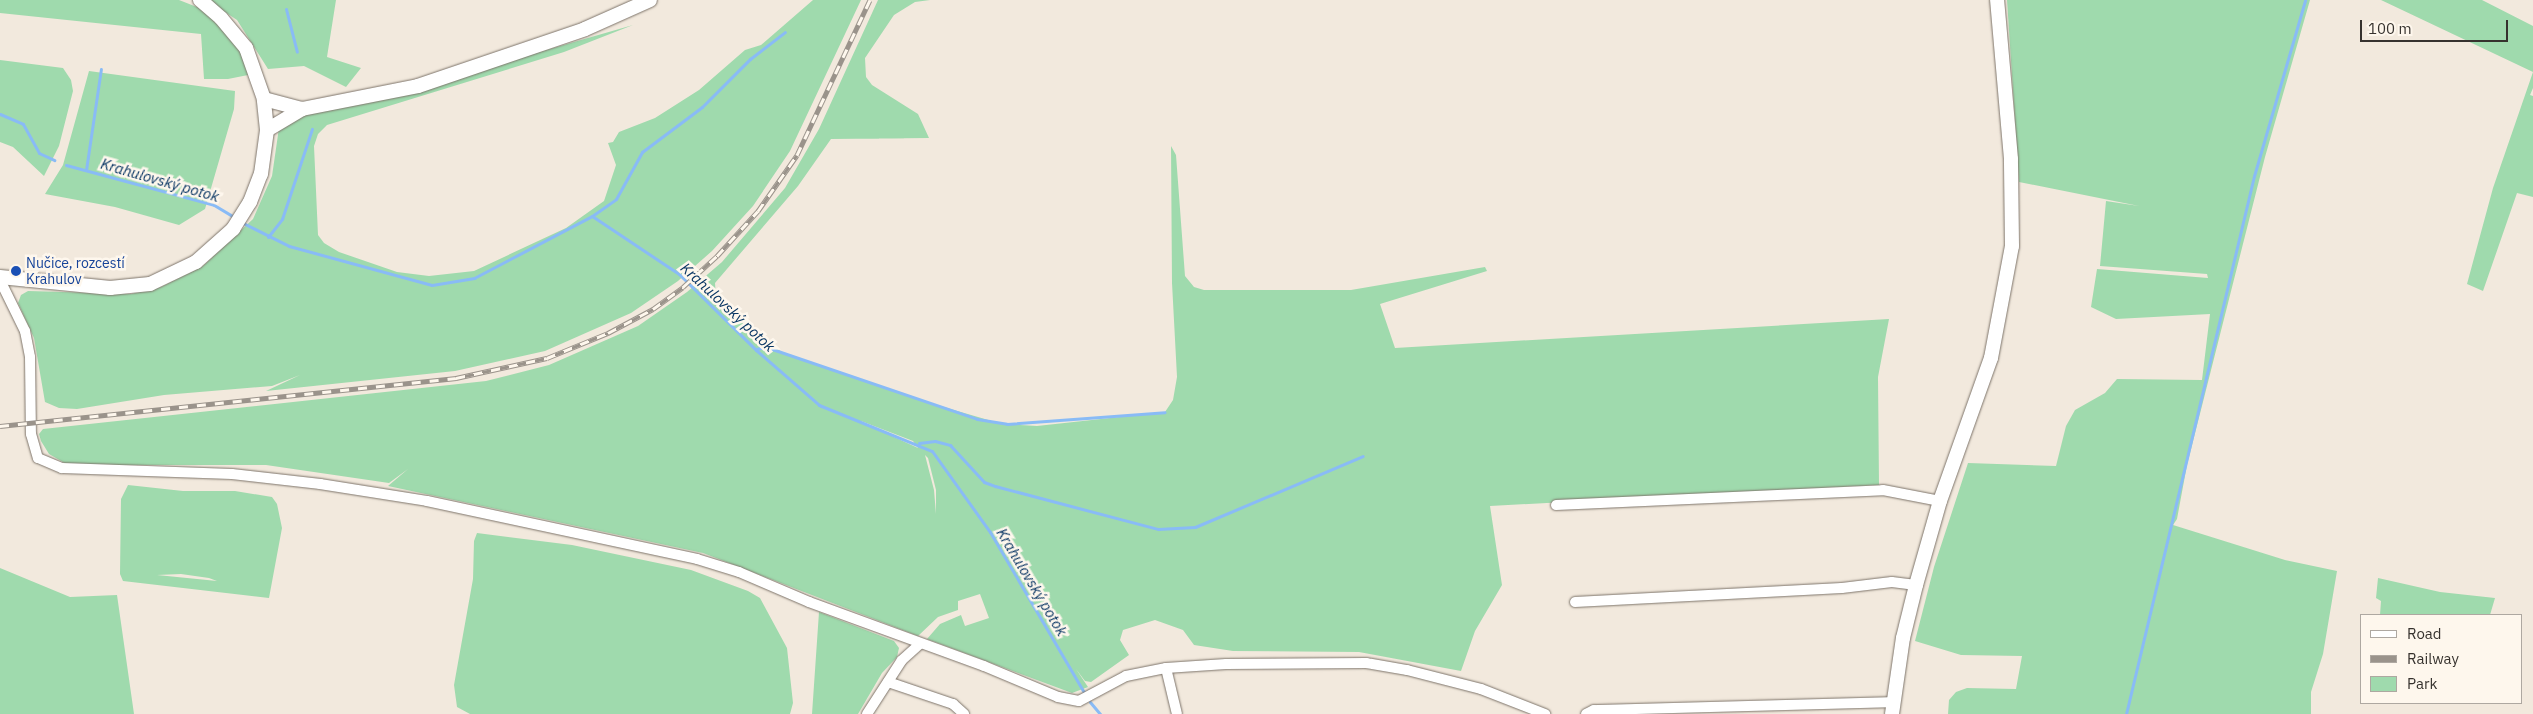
<!DOCTYPE html>
<meta charset="utf-8">
<style>
body{margin:0}
#map{position:relative;width:2533px;height:714px;overflow:hidden;background:#f2e9dd;font-family:"IBM Plex Sans",sans-serif}
div>[style]{position:absolute}
.green>*{inset:0;background:#9fdaad}
.stream>*{height:3px;margin:-1.5px;padding:0 1.5px;transform-origin:1.5px;border-radius:1.5px;background:#89bbf6}
.roads{filter:drop-shadow(0 0 1px #7d746a) drop-shadow(0 0 1px #7d746a)}
.street>*{height:10px;margin:-5px;padding:0 5px;transform-origin:5px;border-radius:5px;background:#fff}
.secondary>*{height:14px;margin:-7px;padding:0 7px;transform-origin:7px;border-radius:7px;background:#fff}
.rail>*{height:5px;margin-top:-2.5px;transform-origin:0;background:repeating-linear-gradient(90deg,#fef7ed 0 9px,#9a938b 0 18px);box-sizing:border-box;border-block:1px solid #9a938b}
.dots>*{width:14px;height:14px;translate:-50% -50%;box-sizing:border-box;border:2px solid #fef7ed;border-radius:50%}
span{translate:-50% -50%;white-space:nowrap;text-align:center;line-height:1.15;-webkit-text-stroke:5px #fef7ed;paint-order:stroke}
.transit-label{font-size:14px;color:#164399}
.left{translate:0 -50%;text-align:left}
.water-label{font-size:15px;color:#083563;font-style:italic}
.legend{position:absolute;left:2360px;top:614px;width:162px;height:90px;box-sizing:border-box;background:#fef7ed;border:1px solid #aea8a1;margin:0;padding:6px 9px;list-style:none;font-size:15px;color:#36322e}
.legend li{display:flex;align-items:center;gap:10px;height:25px}
.legend b{width:25px;border:1px solid #aea8a1}
.scale{position:absolute;left:2360px;top:20px;width:148px;height:22px;box-sizing:border-box;border:2px solid #36322e;border-top:0;padding-left:6px;font-size:15px;line-height:18px;white-space:nowrap;color:#36322e;-webkit-text-stroke:4px #fef7ed;paint-order:stroke}
</style>
<div id="map">
<div class="green">
<div style="clip-path:polygon(0 0,179px 0,202px 9px,238px 42px,253px 74px,228px 79px,204px 79px,201px 34px,0 13px)"></div>
<div style="clip-path:polygon(207px 0,336px 0,327px 57px,361px 68px,346px 87px,304px 66px,268px 69px,237px 20px)"></div>
<div style="clip-path:polygon(813px 0,861px 0,790px 151px,753px 206px,712px 251px,678px 281px,631px 313px,545px 351px,455px 371px,266px 391px,300px 375px,272px 386px,164px 395px,77px 409px,59px 408px,45px 402px,34px 338px,18px 303px,21px 295px,28px 291px,131px 294px,161px 287px,203px 266px,253px 219px,272px 176px,280px 121px,463px 74px,633px 25px,564px 52px,327px 125px,318px 134px,314px 146px,318px 235px,324px 243px,339px 252px,397px 272px,429px 276px,474px 271px,566px 228px,604px 201px,616px 165px,608px 143px,613px 142px,619px 132px,655px 118px,699px 90px,745px 50px,761px 45px)"></div>
<div style="clip-path:polygon(evenodd,878px 0,930px 0,915px 2px,894px 15px,865px 58px,866px 77px,872px 85px,918px 114px,929px 138px,831px 139px,798px 186px,715px 283px,716px 297px,760px 340px,786px 354px,930px 403px,1002px 424px,1037px 426px,1165px 412px,1173px 400px,1177px 377px,1172px 283px,1171px 146px,1176px 155px,1185px 276px,1194px 287px,1204px 290px,1351px 290px,1485px 267px,1487px 271px,1380px 304px,1395px 348px,1889px 319px,1878px 377px,1879px 485px,1490px 506px,1502px 585px,1475px 631px,1461px 671px,1359px 652px,1233px 651px,1194px 645px,1183px 630px,1155px 620px,1123px 630px,1120px 640px,1129px 655px,1091px 682px,1085px 681px,1076px 669px,1088px 687px,1072px 693px,927px 639px,940px 624px,961px 615px,965px 626px,989px 618px,980px 594px,958px 601px,958px 610px,938px 617px,918px 636px,703px 553px,388px 486px,408px 469px,389px 483px,266px 465px,68px 465px,49px 454px,41px 441px,39px 434px,43px 429px,486px 381px,549px 365px,638px 326px,687px 292px,722px 262px,785px 188px,819px 129px,878px 0,861px 421px,913px 441px,918px 448px,861px 422px,861px 421px,878px 0,925px 455px,928px 458px,936px 490px,936px 514px,934px 490px,925px 455px)"></div>
<div style="clip-path:polygon(2007px 0,2310px 0,2265px 157px,2187px 465px,2177px 519px,2173px 525px,2285px 560px,2337px 571px,2323px 654px,2311px 692px,2311px 714px,1948px 714px,1949px 700px,1956px 692px,1967px 688px,2016px 689px,2022px 656px,1961px 655px,1915px 641px,1934px 567px,1968px 463px,2056px 466px,2066px 426px,2075px 410px,2105px 393px,2117px 379px,2202px 380px,2210px 314px,2116px 319px,2091px 307px,2097px 269px,2208px 278px,2207px 274px,2100px 266px,2106px 201px,2139px 206px,2019px 182px)"></div>
<div style="clip-path:polygon(2381px 0,2482px 0,2533px 26px,2533px 88px,2530px 95px,2533px 96px,2533px 197px,2517px 193px,2483px 291px,2467px 284px,2493px 188px,2533px 72px)"></div>
<div style="clip-path:polygon(0 60px,63px 68px,71px 80px,73px 91px,59px 146px,44px 176px,13px 147px,0 142px)"></div>
<div style="clip-path:polygon(89px 71px,235px 91px,234px 109px,205px 209px,179px 225px,115px 207px,45px 194px,63px 165px)"></div>
<div style="clip-path:polygon(evenodd,128px 485px,183px 491px,235px 491px,272px 497px,277px 504px,282px 528px,269px 598px,123px 581px,120px 574px,121px 499px,128px 485px,181px 574px,209px 578px,217px 581px,157px 575px,181px 574px)"></div>
<div style="clip-path:polygon(477px 533px,572px 545px,691px 570px,748px 591px,760px 598px,787px 648px,793px 703px,790px 714px,470px 714px,457px 707px,454px 685px,473px 579px,474px 541px)"></div>
<div style="clip-path:polygon(0 568px,70px 597px,117px 595px,134px 714px,0 714px)"></div>
<div style="clip-path:polygon(2378px 578px,2440px 592px,2495px 598px,2490px 615px,2380px 615px,2381px 601px,2376px 598px)"></div>
<div style="clip-path:polygon(819px 612px,894px 641px,899px 648px,897px 657px,882px 673px,858px 714px,812px 714px)"></div>
</div>
<div class="stream">
<div style="left:286px;top:9px;width:44px;rotate:75.7deg"></div>
<div style="left:0;top:114px;width:25px;rotate:23deg"></div>
<div style="left:23px;top:124px;width:33px;rotate:61deg"></div>
<div style="left:39px;top:153px;width:17px;rotate:25deg"></div>
<div style="left:66px;top:165px;width:153px;rotate:15.1deg"></div>
<div style="left:214px;top:205px;width:26px;rotate:31deg"></div>
<div style="left:86px;top:170px;width:102px;rotate:-81.6deg"></div>
<div style="left:592px;top:216px;width:29px;rotate:-35deg"></div>
<div style="left:616px;top:199px;width:54px;rotate:-61deg"></div>
<div style="left:642px;top:152px;width:75px;rotate:-36.9deg"></div>
<div style="left:702px;top:107px;width:68px;rotate:-45deg"></div>
<div style="left:750px;top:59px;width:44px;rotate:-37.6deg"></div>
<div style="left:241px;top:222px;width:54px;rotate:26.6deg"></div>
<div style="left:289px;top:246px;width:148px;rotate:15.3deg"></div>
<div style="left:432px;top:285px;width:43px;rotate:-9.5deg"></div>
<div style="left:474px;top:278px;width:133px;rotate:-27.7deg"></div>
<div style="left:592px;top:216px;width:105px;rotate:33.7deg"></div>
<div style="left:679px;top:274px;width:108px;rotate:44.6deg"></div>
<div style="left:756px;top:350px;width:84px;rotate:41.1deg"></div>
<div style="left:819px;top:405px;width:122px;rotate:22.2deg"></div>
<div style="left:932px;top:451px;width:100px;rotate:54.4deg"></div>
<div style="left:990px;top:532px;width:188px;rotate:59.6deg"></div>
<div style="left:268px;top:237px;width:23px;rotate:-52deg"></div>
<div style="left:282px;top:219px;width:95px;rotate:-71.6deg"></div>
<div style="left:756px;top:349px;width:10px;rotate:-11deg"></div>
<div style="left:766px;top:347px;width:223px;rotate:18.8deg"></div>
<div style="left:977px;top:419px;width:30px;rotate:9deg"></div>
<div style="left:1007px;top:424px;width:158px;rotate:-4.3deg"></div>
<div style="left:919px;top:443px;width:16px;rotate:-7deg"></div>
<div style="left:935px;top:441px;width:16px;rotate:15deg"></div>
<div style="left:950px;top:445px;width:50px;rotate:47.4deg"></div>
<div style="left:984px;top:482px;width:12px;rotate:20deg"></div>
<div style="left:995px;top:486px;width:169px;rotate:14.8deg"></div>
<div style="left:1158px;top:529px;width:37px;rotate:-3deg"></div>
<div style="left:1195px;top:527px;width:182px;rotate:-22.9deg"></div>
<div style="left:1090px;top:702px;width:16px;rotate:50deg"></div>
<div style="left:2126px;top:714px;width:553px;rotate:-76.62deg"></div>
<div style="left:2254px;top:176px;width:183px;rotate:-73.8deg"></div>
</div>
<div class="roads">
<div class="street">
<div style="left:0;top:280px;width:57px;rotate:63.9deg"></div>
<div style="left:25px;top:331px;width:26px;rotate:79deg"></div>
<div style="left:30px;top:357px;width:77px;rotate:89.3deg"></div>
<div style="left:31px;top:434px;width:25px;rotate:74deg"></div>
<div style="left:38px;top:458px;width:26px;rotate:23deg"></div>
<div style="left:62px;top:468px;width:170px;rotate:2deg"></div>
<div style="left:232px;top:474px;width:89px;rotate:6.5deg"></div>
<div style="left:320px;top:484px;width:108px;rotate:9deg"></div>
<div style="left:427px;top:501px;width:276px;rotate:12.1deg"></div>
<div style="left:697px;top:559px;width:44px;rotate:17.2deg"></div>
<div style="left:739px;top:572px;width:76px;rotate:23.2deg"></div>
<div style="left:809px;top:602px;width:186px;rotate:20.1deg"></div>
<div style="left:984px;top:666px;width:80px;rotate:22.7deg"></div>
<div style="left:1058px;top:697px;width:21px;rotate:11deg"></div>
<div style="left:1079px;top:701px;width:53px;rotate:-28deg"></div>
<div style="left:1126px;top:676px;width:41px;rotate:-11.3deg"></div>
<div style="left:1166px;top:668px;width:60px;rotate:-3.8deg"></div>
<div style="left:1226px;top:664px;width:140px;rotate:-0.4deg"></div>
<div style="left:1366px;top:663px;width:42px;rotate:9.7deg"></div>
<div style="left:1407px;top:670px;width:76px;rotate:14.4deg"></div>
<div style="left:1481px;top:689px;width:69px;rotate:21.3deg"></div>
<div style="left:1556px;top:505px;width:327px;rotate:-2.6deg"></div>
<div style="left:1883px;top:490px;width:58px;rotate:10.9deg"></div>
<div style="left:1575px;top:602px;width:267px;rotate:-3deg"></div>
<div style="left:1842px;top:588px;width:50px;rotate:-6.8deg"></div>
<div style="left:1892px;top:582px;width:24px;rotate:7deg"></div>
<div style="left:1166px;top:668px;width:47px;rotate:76.6deg"></div>
<div style="left:888px;top:682px;width:69px;rotate:18.7deg"></div>
<div style="left:953px;top:704px;width:15px;rotate:42deg"></div>
<div style="left:867px;top:714px;width:64px;rotate:-57.1deg"></div>
<div style="left:902px;top:660px;width:24px;rotate:-42deg"></div>
<div style="left:1586px;top:714px;width:9px;rotate:-27deg"></div>
<div style="left:1594px;top:710px;width:299px;rotate:-1.5deg"></div>
</div>
<div class="secondary">
<div style="left:264px;top:99px;width:39px;rotate:15deg"></div>
<div style="left:267px;top:130px;width:41px;rotate:-31deg"></div>
<div style="left:302px;top:109px;width:118px;rotate:-11.2deg"></div>
<div style="left:418px;top:86px;width:176px;rotate:-18.8deg"></div>
<div style="left:585px;top:29px;width:71px;rotate:-24deg"></div>
<div style="left:0;top:277px;width:111px;rotate:5.7deg"></div>
<div style="left:110px;top:288px;width:40px;rotate:-5.7deg"></div>
<div style="left:150px;top:284px;width:51px;rotate:-25.6deg"></div>
<div style="left:196px;top:262px;width:50px;rotate:-41.7deg"></div>
<div style="left:233px;top:229px;width:32px;rotate:-58deg"></div>
<div style="left:250px;top:202px;width:30px;rotate:-69deg"></div>
<div style="left:261px;top:174px;width:44px;rotate:-82.2deg"></div>
<div style="left:267px;top:130px;width:31px;rotate:-96deg"></div>
<div style="left:264px;top:99px;width:54px;rotate:-109.4deg"></div>
<div style="left:246px;top:48px;width:39px;rotate:-130deg"></div>
<div style="left:221px;top:18px;width:28px;rotate:-139deg"></div>
<div style="left:1892px;top:714px;width:77px;rotate:-81.8deg"></div>
<div style="left:1903px;top:638px;width:55px;rotate:-76.2deg"></div>
<div style="left:1916px;top:585px;width:87px;rotate:-74.1deg"></div>
<div style="left:1940px;top:501px;width:152px;rotate:-70.4deg"></div>
<div style="left:1991px;top:358px;width:114px;rotate:-79.4deg"></div>
<div style="left:2012px;top:246px;width:87px;rotate:-90.7deg"></div>
<div style="left:2011px;top:159px;width:160px;rotate:-95deg"></div>
</div>
</div>
<div class="rail">
<div style="left:0;top:426px;width:459px;rotate:-6deg"></div>
<div style="left:456px;top:378px;width:93px;rotate:-12.4deg"></div>
<div style="left:547px;top:358px;width:66px;rotate:-22.3deg"></div>
<div style="left:608px;top:333px;width:51px;rotate:-28.1deg"></div>
<div style="left:653px;top:309px;width:37px;rotate:-36deg"></div>
<div style="left:683px;top:287px;width:46px;rotate:-42.4deg"></div>
<div style="left:717px;top:256px;width:61px;rotate:-47.7deg"></div>
<div style="left:758px;top:211px;width:68px;rotate:-55.1deg"></div>
<div style="left:797px;top:155px;width:171px;rotate:-64.8deg"></div>
</div>
<div class="dots">
<div style="left:16px;top:271px;background:#1a4fb4"></div>
</div>
<div class="transit-label">
<span class="left" style="left:26px;top:271px">Nučice, rozcestí<br>Krahulov</span>
</div>
<div class="water-label">
<span style="left:160px;top:180px;rotate:16deg">Krahulovský potok</span>
<span style="left:728px;top:307px;rotate:43deg">Krahulovský potok</span>
<span style="left:1032px;top:582px;rotate:59deg">Krahulovský potok</span>
</div>
<ul class="legend">
<li><b style="height:6px;background:#fff"></b>Road</li>
<li><b style="height:6px;background:#9a938b"></b>Railway</li>
<li><b style="height:14px;background:#9fdaad"></b>Park</li>
</ul>
<div class="scale">100 m</div>
</div>
